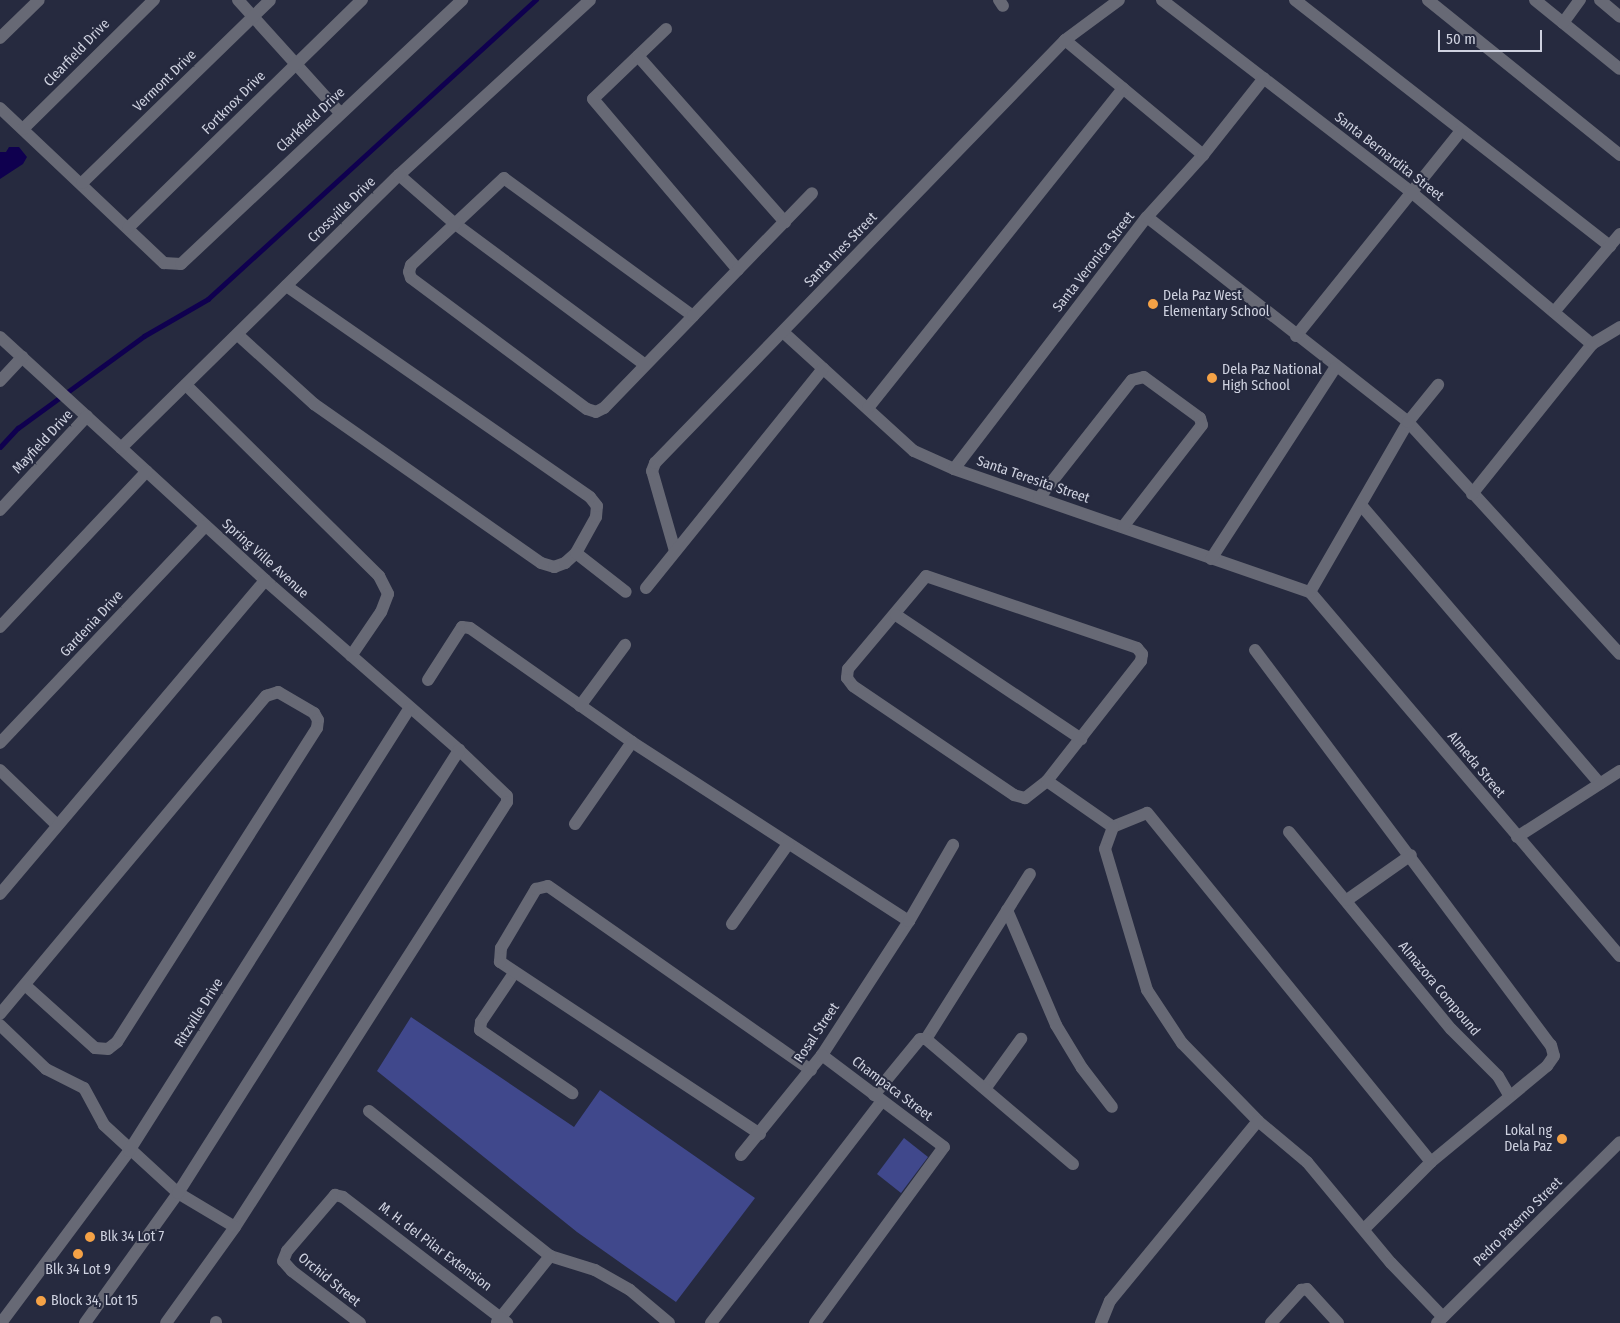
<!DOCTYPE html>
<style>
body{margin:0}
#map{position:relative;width:1620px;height:1323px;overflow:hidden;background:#262a3f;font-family:"Fira Sans Condensed",sans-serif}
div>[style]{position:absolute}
.green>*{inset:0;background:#40488c}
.water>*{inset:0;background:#0f004f}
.stream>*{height:4.5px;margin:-2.25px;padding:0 2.25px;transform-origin:2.25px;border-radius:2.25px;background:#0f004f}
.minor>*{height:12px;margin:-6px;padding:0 6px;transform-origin:6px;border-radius:6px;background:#676975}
.dots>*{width:14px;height:14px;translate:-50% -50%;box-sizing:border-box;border:2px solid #262a3f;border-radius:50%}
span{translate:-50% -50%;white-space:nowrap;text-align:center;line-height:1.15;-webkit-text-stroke:4px #262a3f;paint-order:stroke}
.street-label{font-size:14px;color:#cfd2e0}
.poi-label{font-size:14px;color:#cfd2e0}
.left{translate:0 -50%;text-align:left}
.right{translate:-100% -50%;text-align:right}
.scale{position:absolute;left:1438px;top:30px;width:104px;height:22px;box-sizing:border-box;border:2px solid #cfd2e0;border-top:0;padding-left:6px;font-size:15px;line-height:18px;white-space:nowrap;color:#cfd2e0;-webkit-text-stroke:4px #262a3f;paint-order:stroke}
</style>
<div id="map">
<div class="green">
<div style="clip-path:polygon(411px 1017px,574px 1127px,600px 1090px,755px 1198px,676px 1302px,577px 1232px,377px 1071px)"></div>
<div style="clip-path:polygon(904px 1138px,928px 1157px,901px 1193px,877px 1174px)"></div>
</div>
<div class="water">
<div style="clip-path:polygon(9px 147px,19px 147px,27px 157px,23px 164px,0 179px,0 152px,6px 152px)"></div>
</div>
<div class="stream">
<div style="left:0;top:447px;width:26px;rotate:-47deg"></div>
<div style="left:18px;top:428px;width:156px;rotate:-36.1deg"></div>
<div style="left:144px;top:336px;width:74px;rotate:-30deg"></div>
<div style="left:208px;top:299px;width:444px;rotate:-42.4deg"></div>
</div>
<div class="minor">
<div style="left:238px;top:0;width:152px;rotate:47.9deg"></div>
<div style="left:999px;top:0;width:7px;rotate:56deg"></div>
<div style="left:1162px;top:0;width:313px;rotate:37.6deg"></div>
<div style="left:1410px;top:191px;width:238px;rotate:40.1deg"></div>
<div style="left:1295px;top:0;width:400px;rotate:38deg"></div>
<div style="left:1428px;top:0;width:247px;rotate:38.9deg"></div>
<div style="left:1535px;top:0;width:109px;rotate:39.1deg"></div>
<div style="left:1600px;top:0;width:26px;rotate:40deg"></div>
<div style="left:1563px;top:23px;width:29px;rotate:-54deg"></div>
<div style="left:666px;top:29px;width:101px;rotate:136.2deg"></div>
<div style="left:593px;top:99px;width:224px;rotate:49.7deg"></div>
<div style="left:0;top:38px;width:54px;rotate:-44.3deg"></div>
<div style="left:1065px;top:40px;width:180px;rotate:39.8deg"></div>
<div style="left:638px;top:56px;width:222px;rotate:48.5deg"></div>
<div style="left:0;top:108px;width:226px;rotate:43.4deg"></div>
<div style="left:164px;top:263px;width:17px;rotate:3deg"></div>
<div style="left:181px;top:264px;width:386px;rotate:-43.2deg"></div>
<div style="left:23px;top:129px;width:184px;rotate:-44.6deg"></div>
<div style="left:399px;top:175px;width:73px;rotate:41.1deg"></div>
<div style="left:454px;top:223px;width:238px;rotate:36.6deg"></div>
<div style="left:82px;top:183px;width:262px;rotate:-44.2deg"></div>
<div style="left:1147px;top:217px;width:332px;rotate:38.1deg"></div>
<div style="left:1408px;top:422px;width:314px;rotate:47.6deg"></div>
<div style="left:128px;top:228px;width:327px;rotate:-44.3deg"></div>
<div style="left:1554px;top:312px;width:102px;rotate:-49.8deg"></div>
<div style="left:693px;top:316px;width:234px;rotate:-143.9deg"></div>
<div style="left:504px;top:178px;width:127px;rotate:136.9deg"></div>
<div style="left:411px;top:265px;width:7px;rotate:106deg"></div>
<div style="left:409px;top:272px;width:6px;rotate:72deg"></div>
<div style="left:411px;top:278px;width:219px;rotate:36.7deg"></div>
<div style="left:587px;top:409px;width:9px;rotate:18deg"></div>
<div style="left:596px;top:412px;width:9px;rotate:-27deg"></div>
<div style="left:604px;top:408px;width:128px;rotate:-45.9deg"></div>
<div style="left:693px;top:316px;width:171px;rotate:-45.9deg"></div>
<div style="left:783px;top:332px;width:177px;rotate:42.3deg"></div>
<div style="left:914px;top:451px;width:44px;rotate:24.2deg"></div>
<div style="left:954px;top:469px;width:377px;rotate:19.1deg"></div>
<div style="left:238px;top:335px;width:103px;rotate:42.2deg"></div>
<div style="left:314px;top:404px;width:277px;rotate:35deg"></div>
<div style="left:541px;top:563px;width:14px;rotate:17deg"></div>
<div style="left:554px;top:567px;width:12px;rotate:-20deg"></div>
<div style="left:565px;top:563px;width:15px;rotate:-42deg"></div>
<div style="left:576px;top:553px;width:41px;rotate:-60.9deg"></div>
<div style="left:596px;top:517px;width:11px;rotate:-85deg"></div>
<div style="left:597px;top:506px;width:11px;rotate:-128deg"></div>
<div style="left:590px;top:497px;width:370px;rotate:-145.2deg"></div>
<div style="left:1296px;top:336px;width:262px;rotate:-51.2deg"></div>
<div style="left:0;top:337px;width:360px;rotate:42.5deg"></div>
<div style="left:265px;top:580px;width:258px;rotate:41.2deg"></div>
<div style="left:459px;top:750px;width:66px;rotate:43.8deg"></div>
<div style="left:507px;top:796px;width:6px;rotate:90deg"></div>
<div style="left:507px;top:802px;width:505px;rotate:122.62deg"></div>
<div style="left:235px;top:1227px;width:118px;rotate:125.7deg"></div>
<div style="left:0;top:381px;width:33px;rotate:-47deg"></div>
<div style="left:186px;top:385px;width:272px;rotate:44.7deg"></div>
<div style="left:379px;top:576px;width:20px;rotate:63deg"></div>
<div style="left:388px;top:594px;width:19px;rotate:111deg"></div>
<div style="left:381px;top:612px;width:53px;rotate:124.3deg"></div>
<div style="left:868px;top:408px;width:409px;rotate:-51.4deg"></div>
<div style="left:121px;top:448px;width:390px;rotate:-44.5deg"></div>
<div style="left:399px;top:175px;width:259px;rotate:-42.5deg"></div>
<div style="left:954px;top:469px;width:317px;rotate:-52.6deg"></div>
<div style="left:1147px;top:217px;width:84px;rotate:-47.9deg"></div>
<div style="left:1203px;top:155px;width:98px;rotate:-51.6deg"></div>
<div style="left:1472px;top:494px;width:192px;rotate:-51.3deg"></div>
<div style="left:1592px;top:344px;width:33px;rotate:-31deg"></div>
<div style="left:1039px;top:498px;width:150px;rotate:-51.8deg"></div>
<div style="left:1132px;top:380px;width:12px;rotate:-14deg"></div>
<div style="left:1144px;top:377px;width:69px;rotate:36.2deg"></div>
<div style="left:1200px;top:418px;width:7px;rotate:74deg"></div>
<div style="left:1202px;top:425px;width:129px;rotate:127.8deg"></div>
<div style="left:1361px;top:505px;width:367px;rotate:49.4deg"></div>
<div style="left:0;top:510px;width:128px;rotate:-47.2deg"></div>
<div style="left:675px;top:551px;width:83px;rotate:-106deg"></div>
<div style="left:652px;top:471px;width:9px;rotate:-69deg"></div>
<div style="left:655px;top:463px;width:589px;rotate:-45.89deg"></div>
<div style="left:1065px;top:40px;width:67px;rotate:-36.5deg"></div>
<div style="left:576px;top:553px;width:63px;rotate:38deg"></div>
<div style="left:1211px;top:559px;width:228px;rotate:-57deg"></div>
<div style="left:926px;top:576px;width:223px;rotate:18.8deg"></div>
<div style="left:1137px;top:648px;width:8px;rotate:50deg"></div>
<div style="left:1142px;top:654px;width:7px;rotate:98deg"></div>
<div style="left:1141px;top:661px;width:152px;rotate:128.1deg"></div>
<div style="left:1047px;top:781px;width:28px;rotate:142deg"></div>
<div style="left:1025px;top:798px;width:11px;rotate:-165deg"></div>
<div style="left:1014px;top:795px;width:194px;rotate:-145.9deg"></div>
<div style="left:853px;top:686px;width:10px;rotate:-127deg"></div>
<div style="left:847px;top:678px;width:9px;rotate:-84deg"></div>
<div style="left:848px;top:669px;width:121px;rotate:-50deg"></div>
<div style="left:646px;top:588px;width:282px;rotate:-51.1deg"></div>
<div style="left:1310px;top:592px;width:478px;rotate:49.6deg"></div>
<div style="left:1310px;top:592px;width:196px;rotate:-60deg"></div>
<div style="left:1408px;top:422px;width:48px;rotate:-51deg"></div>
<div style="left:896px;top:615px;width:223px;rotate:33.8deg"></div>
<div style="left:0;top:627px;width:214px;rotate:-46.7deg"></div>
<div style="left:1255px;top:650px;width:494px;rotate:53.2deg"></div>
<div style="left:1551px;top:1045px;width:11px;rotate:75deg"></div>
<div style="left:1554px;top:1056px;width:12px;rotate:125deg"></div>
<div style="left:1547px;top:1066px;width:151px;rotate:140.4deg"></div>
<div style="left:1431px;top:1162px;width:95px;rotate:135deg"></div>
<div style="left:428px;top:680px;width:63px;rotate:-57.3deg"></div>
<div style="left:462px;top:627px;width:8px;rotate:7deg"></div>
<div style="left:470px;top:628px;width:198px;rotate:35.1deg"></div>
<div style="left:632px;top:742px;width:330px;rotate:32.9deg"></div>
<div style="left:580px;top:706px;width:76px;rotate:-53.6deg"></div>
<div style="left:0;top:743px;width:299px;rotate:-46.6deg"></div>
<div style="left:0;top:770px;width:79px;rotate:44deg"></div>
<div style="left:1047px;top:781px;width:80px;rotate:34.9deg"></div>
<div style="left:575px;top:824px;width:100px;rotate:-55.2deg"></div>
<div style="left:1289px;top:832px;width:255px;rotate:50.6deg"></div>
<div style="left:1451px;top:1029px;width:66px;rotate:45deg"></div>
<div style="left:1498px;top:1076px;width:22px;rotate:60deg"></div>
<div style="left:1517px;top:837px;width:122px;rotate:-32.7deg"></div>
<div style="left:0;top:894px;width:411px;rotate:-49.8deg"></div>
<div style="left:1347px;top:900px;width:78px;rotate:-35.1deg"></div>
<div style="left:1007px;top:910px;width:125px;rotate:66.9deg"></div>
<div style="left:1056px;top:1025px;width:50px;rotate:58.8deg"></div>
<div style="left:1082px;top:1068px;width:49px;rotate:52.4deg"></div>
<div style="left:732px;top:924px;width:98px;rotate:-55deg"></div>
<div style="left:514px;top:973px;width:59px;rotate:124deg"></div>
<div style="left:481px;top:1022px;width:8px;rotate:97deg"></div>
<div style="left:480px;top:1030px;width:112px;rotate:34.4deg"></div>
<div style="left:0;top:1014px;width:415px;rotate:-50.1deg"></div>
<div style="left:266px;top:696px;width:13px;rotate:-18deg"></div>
<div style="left:278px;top:692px;width:42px;rotate:30.3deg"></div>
<div style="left:314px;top:713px;width:8px;rotate:60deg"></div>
<div style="left:318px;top:720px;width:8px;rotate:97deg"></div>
<div style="left:317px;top:728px;width:372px;rotate:122.5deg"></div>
<div style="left:117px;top:1042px;width:11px;rotate:142deg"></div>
<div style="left:108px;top:1049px;width:13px;rotate:-176deg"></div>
<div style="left:95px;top:1048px;width:94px;rotate:-138deg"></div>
<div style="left:0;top:1025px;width:64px;rotate:43.7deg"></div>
<div style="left:46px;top:1069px;width:42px;rotate:26.6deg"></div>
<div style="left:84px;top:1088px;width:42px;rotate:61.6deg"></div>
<div style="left:104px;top:1125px;width:100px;rotate:42.6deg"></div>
<div style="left:178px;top:1193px;width:66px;rotate:30.8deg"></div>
<div style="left:926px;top:1039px;width:195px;rotate:-57.8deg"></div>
<div style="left:985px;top:1089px;width:62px;rotate:-54.2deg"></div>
<div style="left:874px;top:1095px;width:72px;rotate:-50.6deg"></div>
<div style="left:920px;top:1039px;width:6px"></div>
<div style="left:926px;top:1039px;width:193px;rotate:40.4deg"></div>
<div style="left:369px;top:1111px;width:232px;rotate:38.7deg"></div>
<div style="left:550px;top:1256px;width:47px;rotate:17.3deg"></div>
<div style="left:595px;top:1270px;width:40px;rotate:29.7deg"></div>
<div style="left:630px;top:1290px;width:51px;rotate:40.2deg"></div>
<div style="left:760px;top:1134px;width:312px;rotate:-146.5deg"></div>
<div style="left:500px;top:962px;width:14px;rotate:-86deg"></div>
<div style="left:501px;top:948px;width:69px;rotate:-59.3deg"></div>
<div style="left:536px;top:889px;width:12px;rotate:-14deg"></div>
<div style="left:548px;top:886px;width:321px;rotate:35deg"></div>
<div style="left:741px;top:1155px;width:129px;rotate:-51deg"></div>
<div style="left:822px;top:1055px;width:160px;rotate:-57deg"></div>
<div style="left:909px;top:921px;width:88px;rotate:-59.9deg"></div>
<div style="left:1431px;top:1162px;width:450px;rotate:-129.1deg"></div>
<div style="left:1147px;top:813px;width:37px;rotate:158deg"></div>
<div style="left:1113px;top:827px;width:23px;rotate:110deg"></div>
<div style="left:1105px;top:849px;width:147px;rotate:73.4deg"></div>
<div style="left:1147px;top:990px;width:64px;rotate:56.6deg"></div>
<div style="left:1182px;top:1043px;width:109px;rotate:45.7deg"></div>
<div style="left:1258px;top:1121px;width:64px;rotate:39.9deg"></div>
<div style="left:1307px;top:1162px;width:131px;rotate:50.3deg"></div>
<div style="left:1391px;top:1263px;width:75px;rotate:46.1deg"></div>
<div style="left:216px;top:1322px;width:1px;rotate:90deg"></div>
<div style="left:497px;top:1322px;width:85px;rotate:-51.2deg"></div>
<div style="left:1px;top:1323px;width:214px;rotate:-53.3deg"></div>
<div style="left:129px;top:1151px;width:523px;rotate:-57.65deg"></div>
<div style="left:85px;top:1323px;width:160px;rotate:-54.4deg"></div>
<div style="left:178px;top:1193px;width:525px;rotate:-57.61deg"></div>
<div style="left:360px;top:1323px;width:86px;rotate:-142.6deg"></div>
<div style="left:292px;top:1271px;width:13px;rotate:-132deg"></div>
<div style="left:283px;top:1261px;width:11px;rotate:-68deg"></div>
<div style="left:287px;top:1251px;width:74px;rotate:-49.4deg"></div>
<div style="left:335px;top:1195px;width:8px;rotate:14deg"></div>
<div style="left:343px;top:1197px;width:207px;rotate:37.5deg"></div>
<div style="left:711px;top:1323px;width:279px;rotate:-52.4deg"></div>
<div style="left:815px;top:1323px;width:218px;rotate:-53.8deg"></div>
<div style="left:944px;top:1147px;width:153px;rotate:-143deg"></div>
<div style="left:1101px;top:1323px;width:24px;rotate:-68deg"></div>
<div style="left:1110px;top:1301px;width:233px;rotate:-50.6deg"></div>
<div style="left:1271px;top:1323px;width:45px;rotate:-47.7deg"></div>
<div style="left:1301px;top:1290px;width:6px;rotate:-9deg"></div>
<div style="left:1307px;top:1289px;width:46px;rotate:47.6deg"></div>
<div style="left:1437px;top:1323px;width:257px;rotate:-44.7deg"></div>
</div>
<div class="dots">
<div style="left:1153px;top:304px;background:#f5a246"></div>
<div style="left:1212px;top:378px;background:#f5a246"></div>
<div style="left:1562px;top:1139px;background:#f5a246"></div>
<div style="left:90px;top:1237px;background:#f5a246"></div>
<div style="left:78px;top:1254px;background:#f5a246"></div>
<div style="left:41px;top:1301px;background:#f5a246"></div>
</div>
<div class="street-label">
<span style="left:77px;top:53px;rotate:-46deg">Clearfield Drive</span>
<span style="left:165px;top:81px;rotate:-44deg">Vermont Drive</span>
<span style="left:234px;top:103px;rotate:-45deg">Fortknox Drive</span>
<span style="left:311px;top:120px;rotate:-43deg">Clarkfield Drive</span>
<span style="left:1389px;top:157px;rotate:38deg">Santa Bernardita Street</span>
<span style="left:342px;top:210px;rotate:-44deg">Crossville Drive</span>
<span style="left:841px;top:250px;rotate:-46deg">Santa Ines Street</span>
<span style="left:1094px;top:262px;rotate:-52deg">Santa Veronica Street</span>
<span style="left:43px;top:442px;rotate:-47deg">Mayfield Drive</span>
<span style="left:1033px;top:480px;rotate:19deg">Santa Teresita Street</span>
<span style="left:265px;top:559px;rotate:42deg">Spring Ville Avenue</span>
<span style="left:92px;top:624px;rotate:-47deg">Gardenia Drive</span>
<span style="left:1476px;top:765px;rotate:50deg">Almeda Street</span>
<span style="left:1439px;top:989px;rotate:50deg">Almazora Compound</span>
<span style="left:199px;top:1013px;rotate:-58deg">Ritzville Drive</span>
<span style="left:817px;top:1033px;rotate:-56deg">Rosal Street</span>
<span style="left:892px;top:1089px;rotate:37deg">Champaca Street</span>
<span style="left:1518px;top:1222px;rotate:-45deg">Pedro Paterno Street</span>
<span style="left:435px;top:1247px;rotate:37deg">M. H. del Pilar Extension</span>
<span style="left:329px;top:1280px;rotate:39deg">Orchid Street</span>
</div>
<div class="poi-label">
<span class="left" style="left:1163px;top:304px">Dela Paz West<br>Elementary School</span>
<span class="left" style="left:1222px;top:378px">Dela Paz National<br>High School</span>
<span class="right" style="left:1552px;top:1139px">Lokal ng<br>Dela Paz</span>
<span class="left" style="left:100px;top:1237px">Blk 34 Lot 7</span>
<span style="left:78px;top:1270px">Blk 34 Lot 9</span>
<span class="left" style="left:51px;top:1301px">Block 34, Lot 15</span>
</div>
<div class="scale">50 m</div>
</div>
